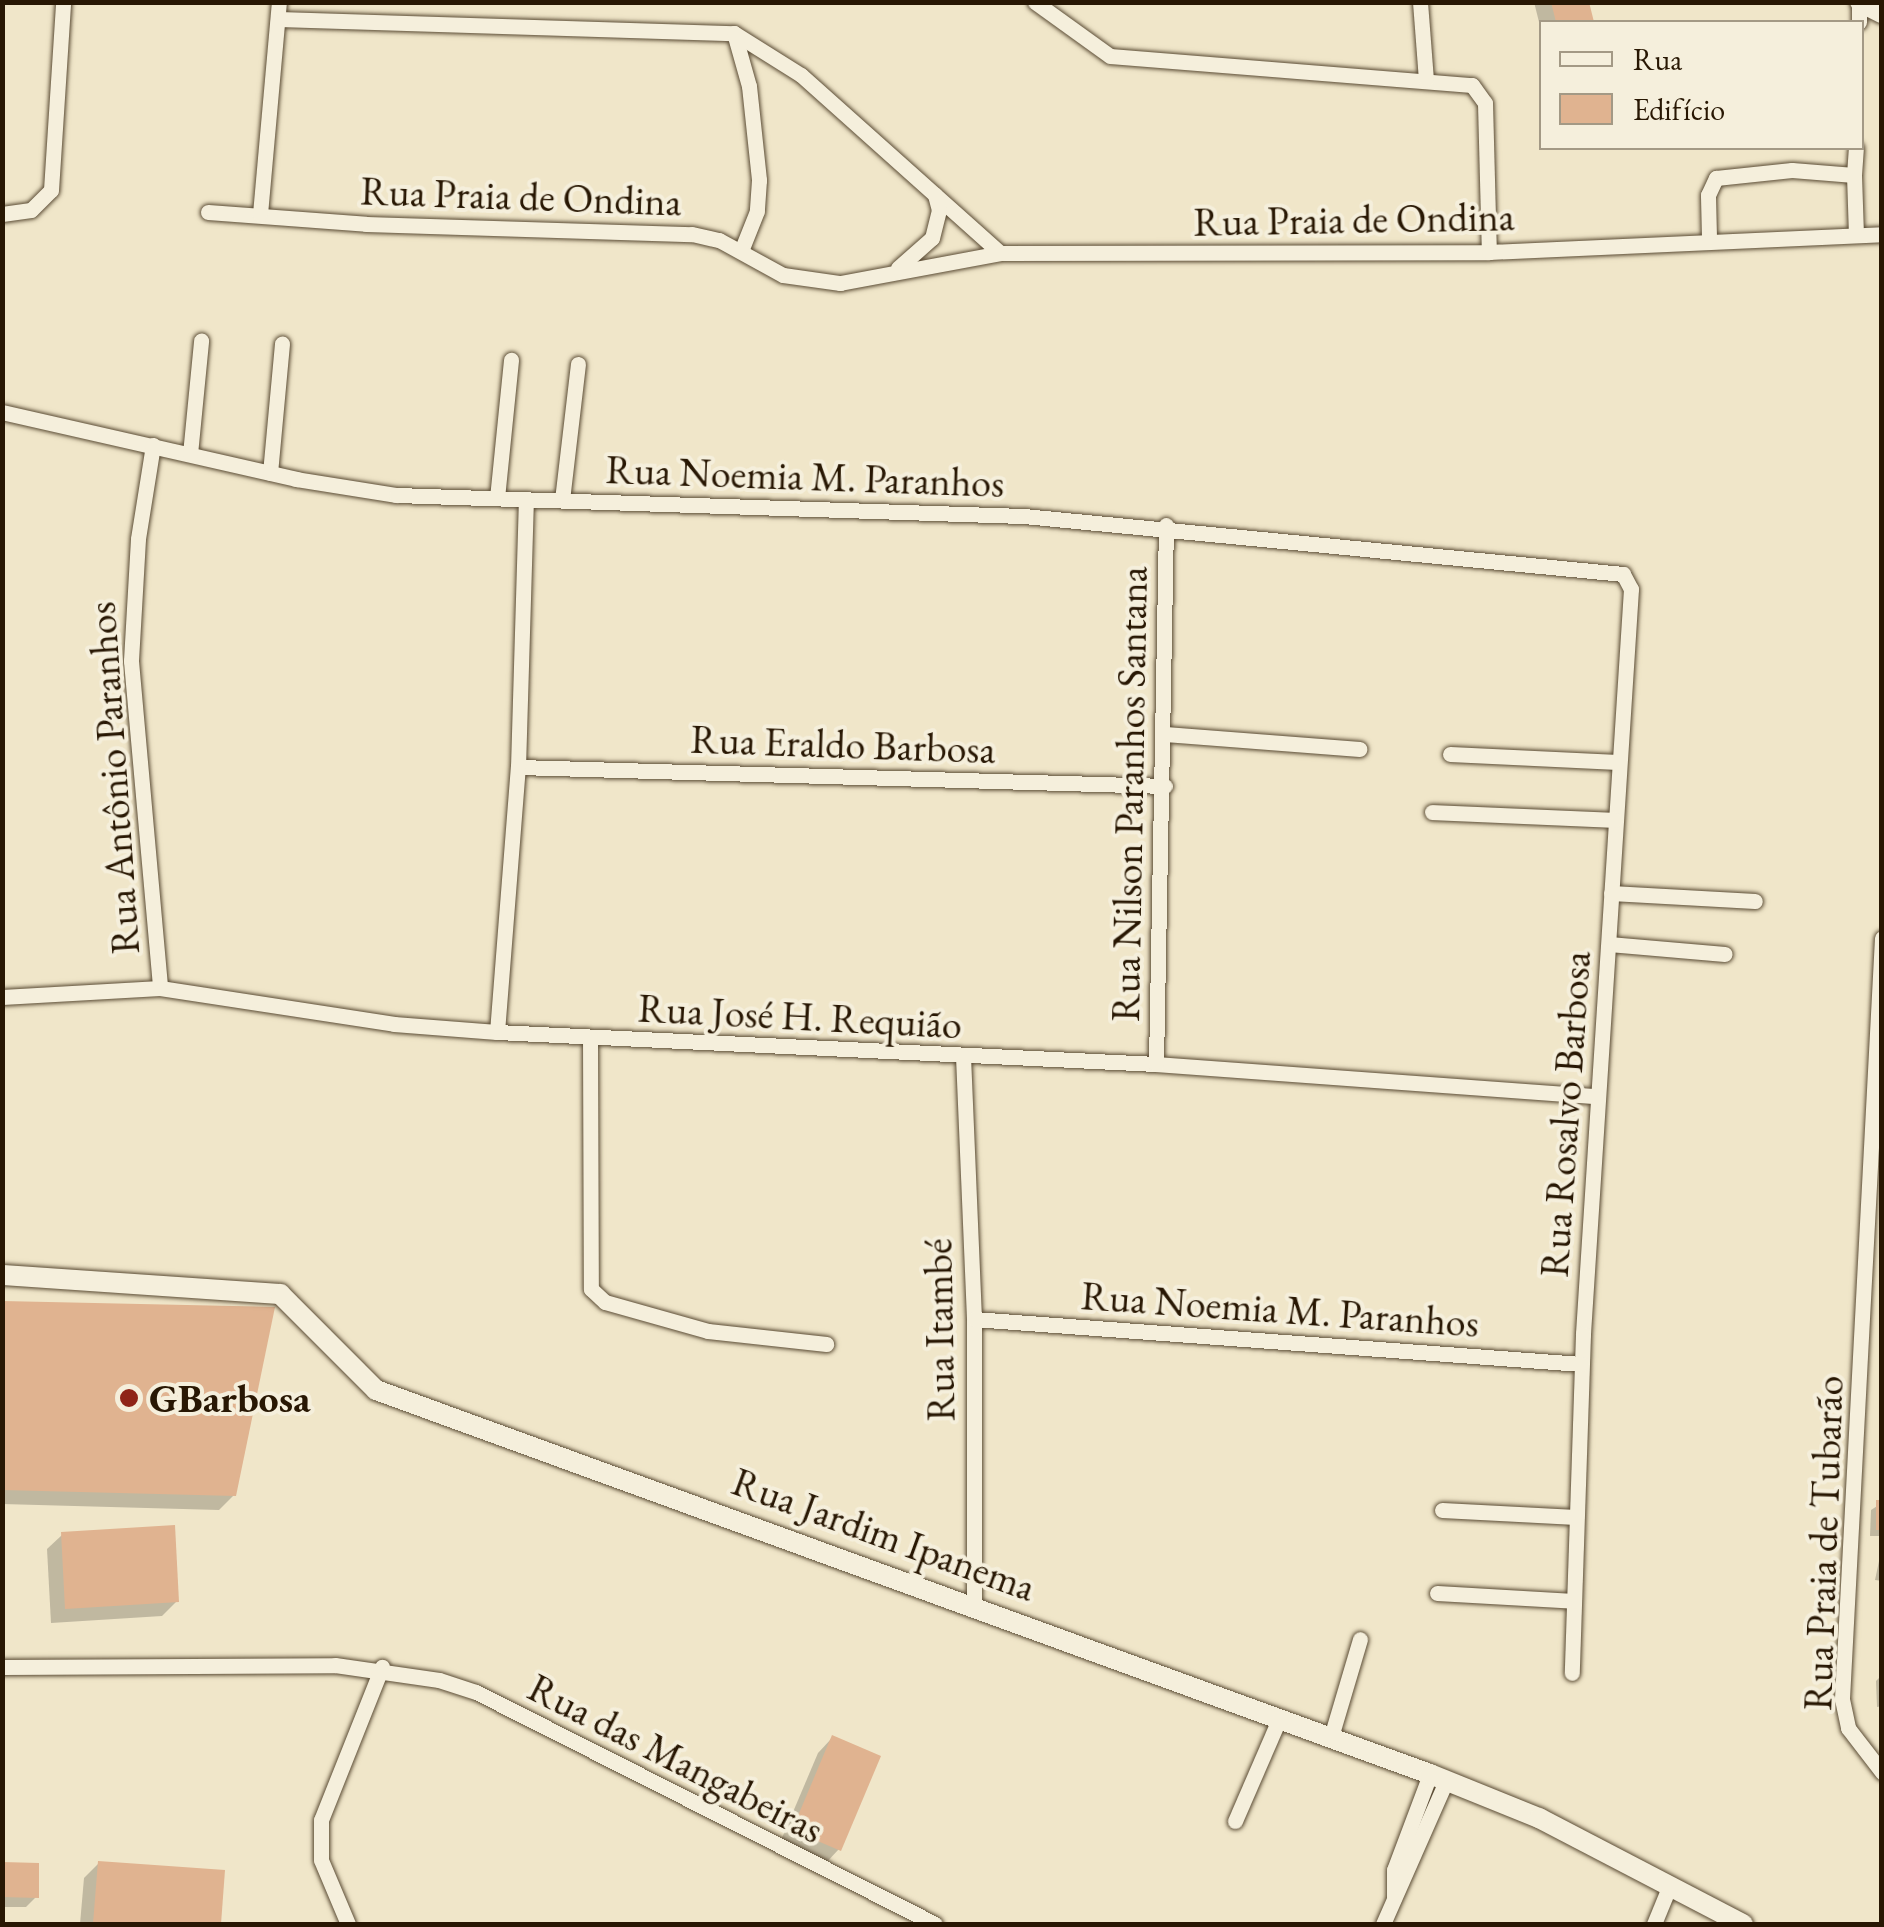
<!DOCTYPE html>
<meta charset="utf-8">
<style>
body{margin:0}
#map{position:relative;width:1884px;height:1927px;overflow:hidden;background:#f0e6c9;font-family:"EB Garamond",serif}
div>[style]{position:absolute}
.shadow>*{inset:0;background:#0003}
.building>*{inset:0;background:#e0b390}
.roads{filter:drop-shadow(0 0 2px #5a4b34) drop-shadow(0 0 2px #5a4b34)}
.minor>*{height:15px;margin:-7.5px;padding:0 7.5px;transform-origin:7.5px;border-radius:7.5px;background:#f5efdc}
.tertiary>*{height:20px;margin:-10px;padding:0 10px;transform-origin:10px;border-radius:10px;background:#f5efdc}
.dots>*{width:28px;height:28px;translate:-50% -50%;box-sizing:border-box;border:5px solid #f5efdc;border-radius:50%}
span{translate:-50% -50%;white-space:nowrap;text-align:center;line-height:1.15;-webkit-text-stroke:8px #f5efdc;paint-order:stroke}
.street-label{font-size:40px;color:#281703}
.poi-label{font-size:40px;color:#281703;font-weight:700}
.left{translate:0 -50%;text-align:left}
.frame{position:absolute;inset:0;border:5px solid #281703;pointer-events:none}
.legend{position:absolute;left:1539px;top:20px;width:325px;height:130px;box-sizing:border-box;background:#f5efdc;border:2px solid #a39985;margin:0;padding:12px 18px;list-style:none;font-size:30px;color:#281703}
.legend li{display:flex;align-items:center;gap:20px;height:50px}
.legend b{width:50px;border:2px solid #a39985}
</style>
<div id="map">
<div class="shadow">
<div style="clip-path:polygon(1534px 2px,1587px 2px,1592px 22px,1542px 22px,1542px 34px)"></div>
<div style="clip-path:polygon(2px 1304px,234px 1495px,219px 1510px,2px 1504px)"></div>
<div style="clip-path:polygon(1882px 1503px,1882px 1536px,1870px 1536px,1871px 1510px)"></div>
<div style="clip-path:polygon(62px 1535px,177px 1601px,162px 1616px,51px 1623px,47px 1549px)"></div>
<div style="clip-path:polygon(1882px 1547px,1882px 1581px,1875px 1580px)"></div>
<div style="clip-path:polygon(1882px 1675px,1882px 1706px,1877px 1707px,1876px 1681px)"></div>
<div style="clip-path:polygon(832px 1738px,839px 1849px,825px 1864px,779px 1845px,818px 1753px)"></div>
<div style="clip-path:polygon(99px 1863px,223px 1872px,218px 1924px,80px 1924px,84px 1878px)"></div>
<div style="clip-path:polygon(2px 1865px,36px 1897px,26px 1907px,2px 1907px)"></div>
</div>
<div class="building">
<div style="clip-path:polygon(1551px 2px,1589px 2px,1594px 22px,1556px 22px)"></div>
<div style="clip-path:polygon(2px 1301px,275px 1307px,236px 1496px,2px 1490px)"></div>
<div style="clip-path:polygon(1876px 1500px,1882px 1500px,1882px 1530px,1876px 1530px)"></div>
<div style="clip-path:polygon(175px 1525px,179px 1602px,65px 1609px,61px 1532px)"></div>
<div style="clip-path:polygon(832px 1735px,881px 1756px,841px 1851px,792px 1830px)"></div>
<div style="clip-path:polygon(98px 1861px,225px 1870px,221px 1924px,93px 1924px)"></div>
<div style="clip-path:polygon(2px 1862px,39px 1863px,39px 1898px,2px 1897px)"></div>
</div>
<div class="roads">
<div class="minor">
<div style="left:1035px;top:2px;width:92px;rotate:35.8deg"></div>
<div style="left:1110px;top:56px;width:363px;rotate:4.6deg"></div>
<div style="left:1472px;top:85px;width:22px;rotate:54deg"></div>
<div style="left:1485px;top:103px;width:149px;rotate:88.5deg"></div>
<div style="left:1420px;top:2px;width:78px;rotate:85.6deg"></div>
<div style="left:278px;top:19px;width:456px;rotate:1.8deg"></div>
<div style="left:734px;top:33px;width:79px;rotate:32.1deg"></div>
<div style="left:801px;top:75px;width:267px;rotate:41.8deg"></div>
<div style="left:1000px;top:253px;width:489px;rotate:-0.1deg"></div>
<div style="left:1489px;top:252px;width:393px;rotate:-2.6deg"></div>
<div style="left:1859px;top:22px;width:20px;rotate:-90deg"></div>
<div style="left:734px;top:33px;width:55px;rotate:74.2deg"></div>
<div style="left:749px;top:86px;width:95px;rotate:83.9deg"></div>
<div style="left:759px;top:180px;width:31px;rotate:94deg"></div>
<div style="left:757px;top:211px;width:43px;rotate:111.8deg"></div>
<div style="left:1854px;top:175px;width:59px;rotate:88.1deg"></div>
<div style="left:208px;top:212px;width:158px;rotate:4.3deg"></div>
<div style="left:366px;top:224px;width:326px;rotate:1.8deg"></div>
<div style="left:692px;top:234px;width:28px;rotate:13deg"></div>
<div style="left:719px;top:240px;width:73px;rotate:28.7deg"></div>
<div style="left:783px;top:275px;width:58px;rotate:8deg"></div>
<div style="left:840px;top:283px;width:163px;rotate:-10.6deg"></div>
<div style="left:2px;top:214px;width:29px;rotate:-8deg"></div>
<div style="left:31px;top:210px;width:28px;rotate:-45deg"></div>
<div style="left:51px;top:190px;width:188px;rotate:-86.3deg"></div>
<div style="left:260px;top:214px;width:213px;rotate:-84.9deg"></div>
<div style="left:1709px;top:237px;width:42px;rotate:-91.4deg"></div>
<div style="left:1708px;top:195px;width:19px;rotate:-65deg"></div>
<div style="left:1716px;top:178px;width:76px;rotate:-6deg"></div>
<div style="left:1792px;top:170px;width:62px;rotate:4.6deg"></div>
<div style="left:1854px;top:175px;width:27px;rotate:-86deg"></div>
<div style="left:898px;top:268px;width:45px;rotate:-41.4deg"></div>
<div style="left:932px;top:238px;width:29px;rotate:-76deg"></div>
<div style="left:939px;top:210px;width:16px;rotate:-105deg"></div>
<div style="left:2px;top:412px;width:302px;rotate:12.8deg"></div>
<div style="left:296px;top:479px;width:101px;rotate:9.1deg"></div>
<div style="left:396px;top:495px;width:628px;rotate:1.92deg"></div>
<div style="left:1024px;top:516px;width:602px;rotate:5.53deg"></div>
<div style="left:1623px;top:574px;width:17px;rotate:62deg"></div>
<div style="left:1631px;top:589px;width:747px;rotate:93.69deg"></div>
<div style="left:1583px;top:1334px;width:339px;rotate:91.9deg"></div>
<div style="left:153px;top:445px;width:95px;rotate:99.1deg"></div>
<div style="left:138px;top:539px;width:122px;rotate:93.3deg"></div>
<div style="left:131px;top:661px;width:328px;rotate:84.9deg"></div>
<div style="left:190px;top:454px;width:114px;rotate:-84.4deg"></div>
<div style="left:270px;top:473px;width:130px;rotate:-84.7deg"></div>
<div style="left:497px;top:498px;width:139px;rotate:-84.2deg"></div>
<div style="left:562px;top:500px;width:137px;rotate:-83.3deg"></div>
<div style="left:1165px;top:734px;width:195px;rotate:4.4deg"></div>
<div style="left:1450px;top:754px;width:168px;rotate:2.7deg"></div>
<div style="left:518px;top:767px;width:647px;rotate:1.68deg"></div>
<div style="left:1432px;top:812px;width:183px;rotate:2.5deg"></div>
<div style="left:1611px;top:893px;width:144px;rotate:3.2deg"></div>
<div style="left:1882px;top:938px;width:762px;rotate:93.01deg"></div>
<div style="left:1842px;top:1699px;width:30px;rotate:78deg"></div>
<div style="left:1848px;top:1728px;width:56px;rotate:52.3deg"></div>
<div style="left:1609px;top:944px;width:116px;rotate:4.9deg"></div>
<div style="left:2px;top:997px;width:158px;rotate:-3.3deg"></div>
<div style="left:160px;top:988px;width:237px;rotate:8.7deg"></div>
<div style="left:394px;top:1024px;width:103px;rotate:4.4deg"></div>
<div style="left:497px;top:1032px;width:660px;rotate:2.78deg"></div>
<div style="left:1156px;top:1064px;width:441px;rotate:4.2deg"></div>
<div style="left:497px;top:1032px;width:266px;rotate:-85.5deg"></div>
<div style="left:518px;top:767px;width:268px;rotate:-88.3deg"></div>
<div style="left:590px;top:1038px;width:251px;rotate:89.8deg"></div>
<div style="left:591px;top:1289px;width:19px;rotate:43deg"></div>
<div style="left:605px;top:1302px;width:107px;rotate:15.7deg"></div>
<div style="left:708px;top:1331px;width:119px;rotate:6.3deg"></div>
<div style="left:963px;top:1056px;width:263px;rotate:87.6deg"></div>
<div style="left:974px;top:1319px;width:284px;rotate:90deg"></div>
<div style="left:1156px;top:1064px;width:539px;rotate:-88.94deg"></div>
<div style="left:974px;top:1319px;width:609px;rotate:4.24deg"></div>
<div style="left:1442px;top:1510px;width:134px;rotate:3deg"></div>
<div style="left:1437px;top:1593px;width:137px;rotate:3.3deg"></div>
<div style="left:2px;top:1667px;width:333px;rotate:-0.3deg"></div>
<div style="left:335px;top:1665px;width:105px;rotate:8.2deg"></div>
<div style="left:439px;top:1680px;width:39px;rotate:18deg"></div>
<div style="left:476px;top:1692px;width:514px;rotate:26.81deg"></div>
<div style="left:1331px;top:1737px;width:102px;rotate:-73.5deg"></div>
<div style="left:1235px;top:1821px;width:113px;rotate:-66.6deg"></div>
<div style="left:1394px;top:1898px;width:28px;rotate:-90deg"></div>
<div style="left:1394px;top:1870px;width:103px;rotate:-69.4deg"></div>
<div style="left:348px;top:1924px;width:69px;rotate:-112.9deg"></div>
<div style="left:321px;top:1860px;width:40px;rotate:-90deg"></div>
<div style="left:321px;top:1820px;width:165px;rotate:-68.3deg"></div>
<div style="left:1383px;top:1924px;width:156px;rotate:-66.2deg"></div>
<div style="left:1654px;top:1924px;width:42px;rotate:-67.7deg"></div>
</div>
<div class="tertiary">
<div style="left:1860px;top:2px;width:25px;rotate:27deg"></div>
<div style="left:2px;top:1275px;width:279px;rotate:3.9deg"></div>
<div style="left:280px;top:1294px;width:136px;rotate:45deg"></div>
<div style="left:376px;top:1390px;width:1122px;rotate:20.02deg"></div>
<div style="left:1430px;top:1774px;width:118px;rotate:22deg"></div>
<div style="left:1539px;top:1818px;width:230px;rotate:27.5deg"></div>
</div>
</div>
<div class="dots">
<div style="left:129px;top:1398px;background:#8f2418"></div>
</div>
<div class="street-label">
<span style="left:521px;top:196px;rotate:2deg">Rua Praia de Ondina</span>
<span style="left:1354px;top:219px;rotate:-1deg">Rua Praia de Ondina</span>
<span style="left:805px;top:476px;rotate:2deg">Rua Noemia M. Paranhos</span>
<span style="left:843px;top:744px;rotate:2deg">Rua Eraldo Barbosa</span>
<span style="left:113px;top:778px;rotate:-94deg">Rua Antônio Paranhos</span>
<span style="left:1129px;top:794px;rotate:-89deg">Rua Nilson Paranhos Santana</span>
<span style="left:800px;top:1016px;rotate:3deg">Rua José H. Requião</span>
<span style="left:1565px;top:1114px;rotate:-86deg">Rua Rosalvo Barbosa</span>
<span style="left:1280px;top:1309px;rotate:4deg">Rua Noemia M. Paranhos</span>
<span style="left:939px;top:1330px;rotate:-91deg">Rua Itambé</span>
<span style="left:884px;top:1534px;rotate:20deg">Rua Jardim Ipanema</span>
<span style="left:1823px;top:1543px;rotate:-88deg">Rua Praia de Tubarão</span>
<span style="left:676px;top:1758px;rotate:27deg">Rua das Mangabeiras</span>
</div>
<div class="poi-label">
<span class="left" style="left:149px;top:1398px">GBarbosa</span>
</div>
<div class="frame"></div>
<ul class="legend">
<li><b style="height:12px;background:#f5efdc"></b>Rua</li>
<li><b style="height:28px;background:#e0b390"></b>Edifício</li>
</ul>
</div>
